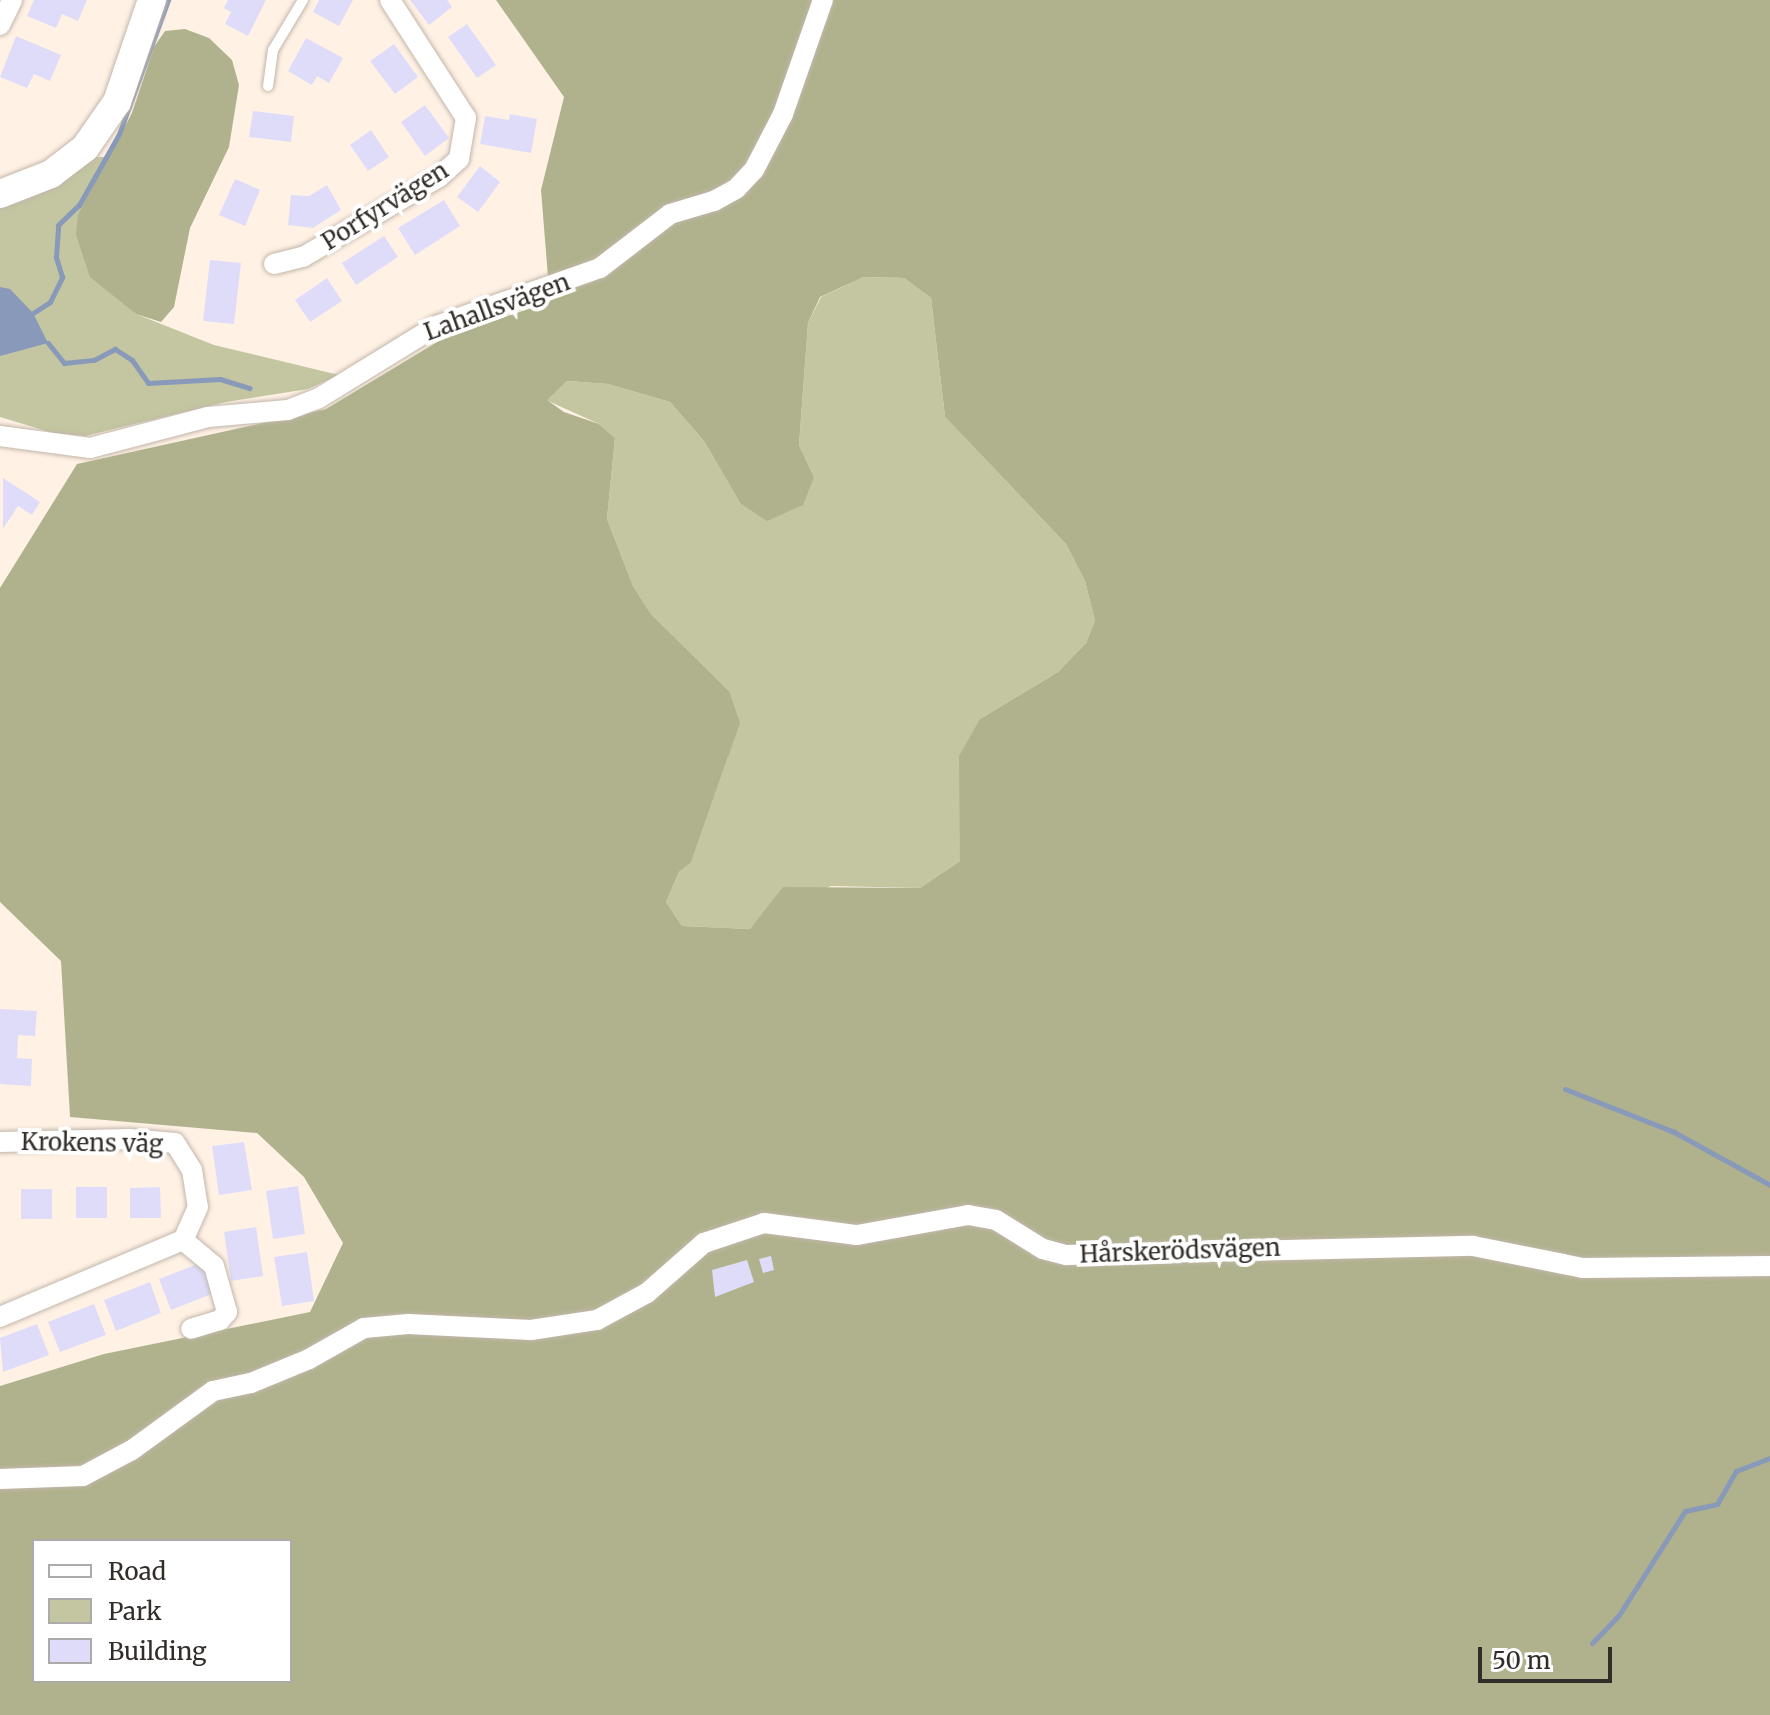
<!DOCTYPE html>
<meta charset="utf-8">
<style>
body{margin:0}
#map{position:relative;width:1770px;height:1715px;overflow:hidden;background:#fff2e5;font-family:Merriweather,serif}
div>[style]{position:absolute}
.green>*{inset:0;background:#c3c6a0}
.forest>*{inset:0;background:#afb28c}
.water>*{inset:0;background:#8899b9}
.stream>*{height:5px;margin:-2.5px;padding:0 2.5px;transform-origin:2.5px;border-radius:2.5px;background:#8899b9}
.building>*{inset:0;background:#dfdcfa}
.roads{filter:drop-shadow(0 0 2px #c2b6aa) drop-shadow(0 0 2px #c2b6aa)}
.lane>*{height:10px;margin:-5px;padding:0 5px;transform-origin:5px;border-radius:5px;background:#fff}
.street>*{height:20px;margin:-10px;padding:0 10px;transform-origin:10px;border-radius:10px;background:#fff}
.secondary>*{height:28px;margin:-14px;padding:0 14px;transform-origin:14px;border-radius:14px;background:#fff}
span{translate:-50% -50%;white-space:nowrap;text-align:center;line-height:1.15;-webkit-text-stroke:8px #fff;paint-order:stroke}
.street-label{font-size:24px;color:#322d29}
.legend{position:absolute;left:32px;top:1539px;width:260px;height:144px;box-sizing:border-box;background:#fff;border:2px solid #adaba9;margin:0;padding:10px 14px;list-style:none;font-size:24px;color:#322d29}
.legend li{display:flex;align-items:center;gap:16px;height:40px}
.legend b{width:40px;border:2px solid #adaba9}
.scale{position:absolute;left:1478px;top:1647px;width:134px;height:36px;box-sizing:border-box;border:4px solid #322d29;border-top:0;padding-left:10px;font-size:24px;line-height:28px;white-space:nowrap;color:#322d29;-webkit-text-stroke:6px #fff;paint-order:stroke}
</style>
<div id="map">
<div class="green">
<div style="clip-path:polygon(89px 157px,112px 157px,78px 214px,118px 298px,136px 314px,214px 345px,339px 375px,308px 389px,226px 402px,85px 436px,53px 433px,0 417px,0 208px,33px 196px)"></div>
<div style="clip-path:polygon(864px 277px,904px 278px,931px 298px,945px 417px,1066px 544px,1085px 581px,1095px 621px,1086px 643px,1058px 672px,980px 719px,960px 861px,920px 888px,831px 886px,764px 913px,750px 929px,682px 926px,666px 902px,679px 872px,691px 861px,728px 757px,729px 691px,651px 614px,633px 586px,607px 519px,615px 438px,599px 424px,546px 400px,567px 381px,608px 384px,670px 402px,704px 441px,740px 503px,814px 477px,799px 445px,808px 323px,821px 297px)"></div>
</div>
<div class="forest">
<div style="clip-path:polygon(evenodd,496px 0,1770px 0,1770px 1715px,0 1715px,0 1386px,104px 1354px,310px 1312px,343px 1243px,304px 1177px,257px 1133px,70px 1117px,61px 961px,0 902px,0 588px,77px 464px,326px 409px,447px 336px,550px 302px,541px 190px,564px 97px,496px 0,864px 277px,904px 278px,931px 298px,945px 417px,1066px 544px,1085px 581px,1095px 621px,1086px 643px,1058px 672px,980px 719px,959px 756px,960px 861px,920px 888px,783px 887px,750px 929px,682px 926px,666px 902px,679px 872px,691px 862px,740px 723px,729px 691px,651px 614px,633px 586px,607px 519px,615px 438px,599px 424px,564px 412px,547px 400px,567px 381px,608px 384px,670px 402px,704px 441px,740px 503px,767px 521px,803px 505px,814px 477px,799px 445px,808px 323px,820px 297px,864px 277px,496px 0,34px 1541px,290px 1541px,290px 1681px,34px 1681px,34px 1541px)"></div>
<div style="clip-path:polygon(185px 29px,209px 38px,232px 60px,239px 85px,229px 147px,190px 228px,174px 307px,161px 322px,136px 314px,90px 277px,76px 235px,78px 214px,132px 113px,154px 47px,165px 31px)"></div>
</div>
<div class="water">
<div style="clip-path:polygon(0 287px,10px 289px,33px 313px,48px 343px,0 356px)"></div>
</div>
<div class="stream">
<div style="left:33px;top:313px;width:20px;rotate:-33deg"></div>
<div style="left:50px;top:302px;width:28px;rotate:-64deg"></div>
<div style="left:62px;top:277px;width:21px;rotate:-107deg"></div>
<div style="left:56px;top:257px;width:32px;rotate:-86deg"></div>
<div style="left:58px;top:225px;width:29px;rotate:-44deg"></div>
<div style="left:79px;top:205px;width:81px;rotate:-60.6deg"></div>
<div style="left:119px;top:134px;width:143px;rotate:-69.9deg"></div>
<div style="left:48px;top:343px;width:26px;rotate:51deg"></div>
<div style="left:64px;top:363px;width:30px;rotate:-6deg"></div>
<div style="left:94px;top:360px;width:24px;rotate:-28deg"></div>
<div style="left:115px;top:349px;width:20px;rotate:33deg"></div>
<div style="left:132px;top:360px;width:28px;rotate:55deg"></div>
<div style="left:148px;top:383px;width:72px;rotate:-3.2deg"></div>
<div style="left:220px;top:379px;width:31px;rotate:17deg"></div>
<div style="left:1565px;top:1089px;width:117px;rotate:21.5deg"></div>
<div style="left:1674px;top:1132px;width:110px;rotate:28.9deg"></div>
<div style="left:1592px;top:1643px;width:39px;rotate:-46deg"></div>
<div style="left:1619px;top:1615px;width:123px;rotate:-57.6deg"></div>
<div style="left:1685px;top:1511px;width:33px;rotate:-12deg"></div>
<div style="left:1717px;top:1504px;width:38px;rotate:-60deg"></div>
<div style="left:1736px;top:1471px;width:36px;rotate:-21deg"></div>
</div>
<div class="building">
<div style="clip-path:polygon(34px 0,87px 0,78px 21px,62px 14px,56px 28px,27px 16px)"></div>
<div style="clip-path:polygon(228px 0,266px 0,248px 36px,225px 24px,231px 12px,224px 8px)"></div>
<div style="clip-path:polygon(319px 0,353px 0,339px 26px,313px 12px)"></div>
<div style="clip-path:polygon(410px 0,447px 0,452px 7px,429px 25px)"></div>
<div style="clip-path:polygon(467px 24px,496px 65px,477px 78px,448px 37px)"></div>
<div style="clip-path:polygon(16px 36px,61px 55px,50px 81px,34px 74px,27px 88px,0 77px)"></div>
<div style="clip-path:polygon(306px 38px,343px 58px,329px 83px,317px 76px,312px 85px,288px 71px)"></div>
<div style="clip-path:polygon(394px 44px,418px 77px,395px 94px,370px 61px)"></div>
<div style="clip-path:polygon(425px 105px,449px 138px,425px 156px,401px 122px)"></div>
<div style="clip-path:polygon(253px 111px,294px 116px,291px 142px,249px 137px)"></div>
<div style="clip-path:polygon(510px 114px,537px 119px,531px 153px,480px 144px,485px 116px,509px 120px)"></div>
<div style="clip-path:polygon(371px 130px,389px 157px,368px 171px,350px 145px)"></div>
<div style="clip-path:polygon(480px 166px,500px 182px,478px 212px,457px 197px)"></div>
<div style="clip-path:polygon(235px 179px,260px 190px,245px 226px,219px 215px)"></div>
<div style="clip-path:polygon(327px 185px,341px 210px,313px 228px,288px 225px,291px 195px,309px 196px)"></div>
<div style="clip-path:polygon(444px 200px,460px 226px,415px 255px,398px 228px)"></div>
<div style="clip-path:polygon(384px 236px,398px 257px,356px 285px,342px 263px)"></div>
<div style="clip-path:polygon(210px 260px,241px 263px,234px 324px,203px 321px)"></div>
<div style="clip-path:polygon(327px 278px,342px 301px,310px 322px,295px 300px)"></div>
<div style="clip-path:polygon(3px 478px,40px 502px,32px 515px,18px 506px,3px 529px)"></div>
<div style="clip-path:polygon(0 1009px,37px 1011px,35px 1036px,18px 1035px,17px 1058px,32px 1059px,31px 1086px,0 1084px)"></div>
<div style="clip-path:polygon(244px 1142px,252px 1190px,219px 1195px,212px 1146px)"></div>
<div style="clip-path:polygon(298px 1186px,305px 1234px,273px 1239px,266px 1191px)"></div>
<div style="clip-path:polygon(76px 1187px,107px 1187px,107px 1218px,76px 1218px)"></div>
<div style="clip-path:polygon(160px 1187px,161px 1218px,130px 1218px,130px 1188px)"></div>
<div style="clip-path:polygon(21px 1189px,52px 1189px,52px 1219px,21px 1219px)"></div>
<div style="clip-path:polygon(256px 1227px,263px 1276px,231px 1281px,224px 1232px)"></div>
<div style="clip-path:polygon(307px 1252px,314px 1301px,282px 1306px,274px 1257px)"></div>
<div style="clip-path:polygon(771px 1256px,774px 1270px,763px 1273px,759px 1259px)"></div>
<div style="clip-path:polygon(747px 1260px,754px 1282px,715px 1297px,712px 1270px)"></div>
<div style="clip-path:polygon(205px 1261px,217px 1292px,171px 1310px,159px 1279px)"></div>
<div style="clip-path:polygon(150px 1282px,161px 1313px,116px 1331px,104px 1300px)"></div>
<div style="clip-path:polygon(94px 1304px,106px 1335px,60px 1352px,48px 1322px)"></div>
<div style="clip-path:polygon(37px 1324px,49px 1355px,3px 1372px,0 1338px)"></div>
</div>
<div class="roads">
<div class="lane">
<div style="left:268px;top:86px;width:36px;rotate:-82deg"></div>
<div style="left:273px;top:50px;width:58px;rotate:-59deg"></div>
</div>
<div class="street">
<div style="left:0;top:25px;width:28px;rotate:-64deg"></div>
<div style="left:274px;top:264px;width:30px;rotate:-14deg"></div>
<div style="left:303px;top:257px;width:158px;rotate:-30.5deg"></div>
<div style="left:439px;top:177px;width:27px;rotate:-42deg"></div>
<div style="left:459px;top:159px;width:42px;rotate:-80.3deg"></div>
<div style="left:466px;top:118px;width:140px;rotate:-122.8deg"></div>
<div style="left:0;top:436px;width:91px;rotate:7.6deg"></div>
<div style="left:90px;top:448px;width:122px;rotate:-14.7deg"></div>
<div style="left:208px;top:417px;width:80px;rotate:-5deg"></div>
<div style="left:288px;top:410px;width:33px;rotate:-21deg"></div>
<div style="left:319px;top:398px;width:137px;rotate:-31.6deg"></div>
<div style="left:436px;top:326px;width:174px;rotate:-19.5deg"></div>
<div style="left:600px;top:268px;width:88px;rotate:-37.6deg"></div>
<div style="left:670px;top:214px;width:46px;rotate:-16.5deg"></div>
<div style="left:714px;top:201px;width:25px;rotate:-29deg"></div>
<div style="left:736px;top:189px;width:26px;rotate:-47deg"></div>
<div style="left:754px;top:170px;width:63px;rotate:-62.6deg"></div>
<div style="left:783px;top:114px;width:121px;rotate:-70.7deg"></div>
<div style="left:0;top:1142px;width:129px;rotate:-1.3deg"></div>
<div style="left:129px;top:1139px;width:46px;rotate:5deg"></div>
<div style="left:175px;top:1143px;width:32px;rotate:58deg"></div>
<div style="left:192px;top:1170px;width:37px;rotate:81deg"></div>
<div style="left:198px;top:1207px;width:36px;rotate:114deg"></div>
<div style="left:183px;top:1240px;width:199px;rotate:157.2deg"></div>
<div style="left:183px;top:1240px;width:40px;rotate:40deg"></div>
<div style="left:214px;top:1266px;width:48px;rotate:74.2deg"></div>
<div style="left:227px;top:1312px;width:11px;rotate:131deg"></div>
<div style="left:220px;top:1320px;width:30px;rotate:163deg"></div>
<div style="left:0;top:1479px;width:83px;rotate:-2.1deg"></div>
<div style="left:83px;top:1476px;width:55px;rotate:-28deg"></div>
<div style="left:132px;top:1450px;width:100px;rotate:-36.1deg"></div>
<div style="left:213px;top:1391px;width:39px;rotate:-12deg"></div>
<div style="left:251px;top:1383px;width:63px;rotate:-22.5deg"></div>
<div style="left:309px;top:1359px;width:63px;rotate:-29.4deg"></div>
<div style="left:364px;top:1328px;width:44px;rotate:-5.2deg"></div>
<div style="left:408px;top:1324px;width:123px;rotate:2.8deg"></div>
<div style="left:531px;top:1330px;width:67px;rotate:-8.6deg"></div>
<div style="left:597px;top:1320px;width:57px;rotate:-28.4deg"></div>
<div style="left:647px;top:1293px;width:76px;rotate:-41.3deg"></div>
<div style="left:704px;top:1243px;width:63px;rotate:-18.4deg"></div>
<div style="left:764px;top:1223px;width:94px;rotate:7.4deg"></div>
<div style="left:857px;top:1235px;width:113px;rotate:-10.2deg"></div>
<div style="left:968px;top:1215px;width:28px;rotate:10deg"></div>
<div style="left:996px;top:1220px;width:55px;rotate:31.7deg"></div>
<div style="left:1043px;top:1249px;width:24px;rotate:15deg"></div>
<div style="left:1066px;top:1255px;width:407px;rotate:-1.3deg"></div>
<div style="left:1473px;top:1246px;width:112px;rotate:11.3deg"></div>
<div style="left:1583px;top:1268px;width:187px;rotate:-0.6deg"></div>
</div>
<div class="secondary">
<div style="left:0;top:194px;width:55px;rotate:-21.4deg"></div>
<div style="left:51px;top:174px;width:43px;rotate:-37.4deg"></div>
<div style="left:85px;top:148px;width:56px;rotate:-55.2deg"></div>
<div style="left:117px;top:102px;width:108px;rotate:-71.1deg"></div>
</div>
</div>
<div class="street-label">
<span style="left:385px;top:206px;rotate:-32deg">Porfyrvägen</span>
<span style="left:497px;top:307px;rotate:-20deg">Lahallsvägen</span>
<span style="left:92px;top:1143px;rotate:1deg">Krokens väg</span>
<span style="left:1180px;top:1251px;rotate:-2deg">Hårskerödsvägen</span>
</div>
<ul class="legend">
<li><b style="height:10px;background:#fff"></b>Road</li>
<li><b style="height:22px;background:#c3c6a0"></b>Park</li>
<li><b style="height:22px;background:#dfdcfa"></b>Building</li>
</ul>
<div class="scale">50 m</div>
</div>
